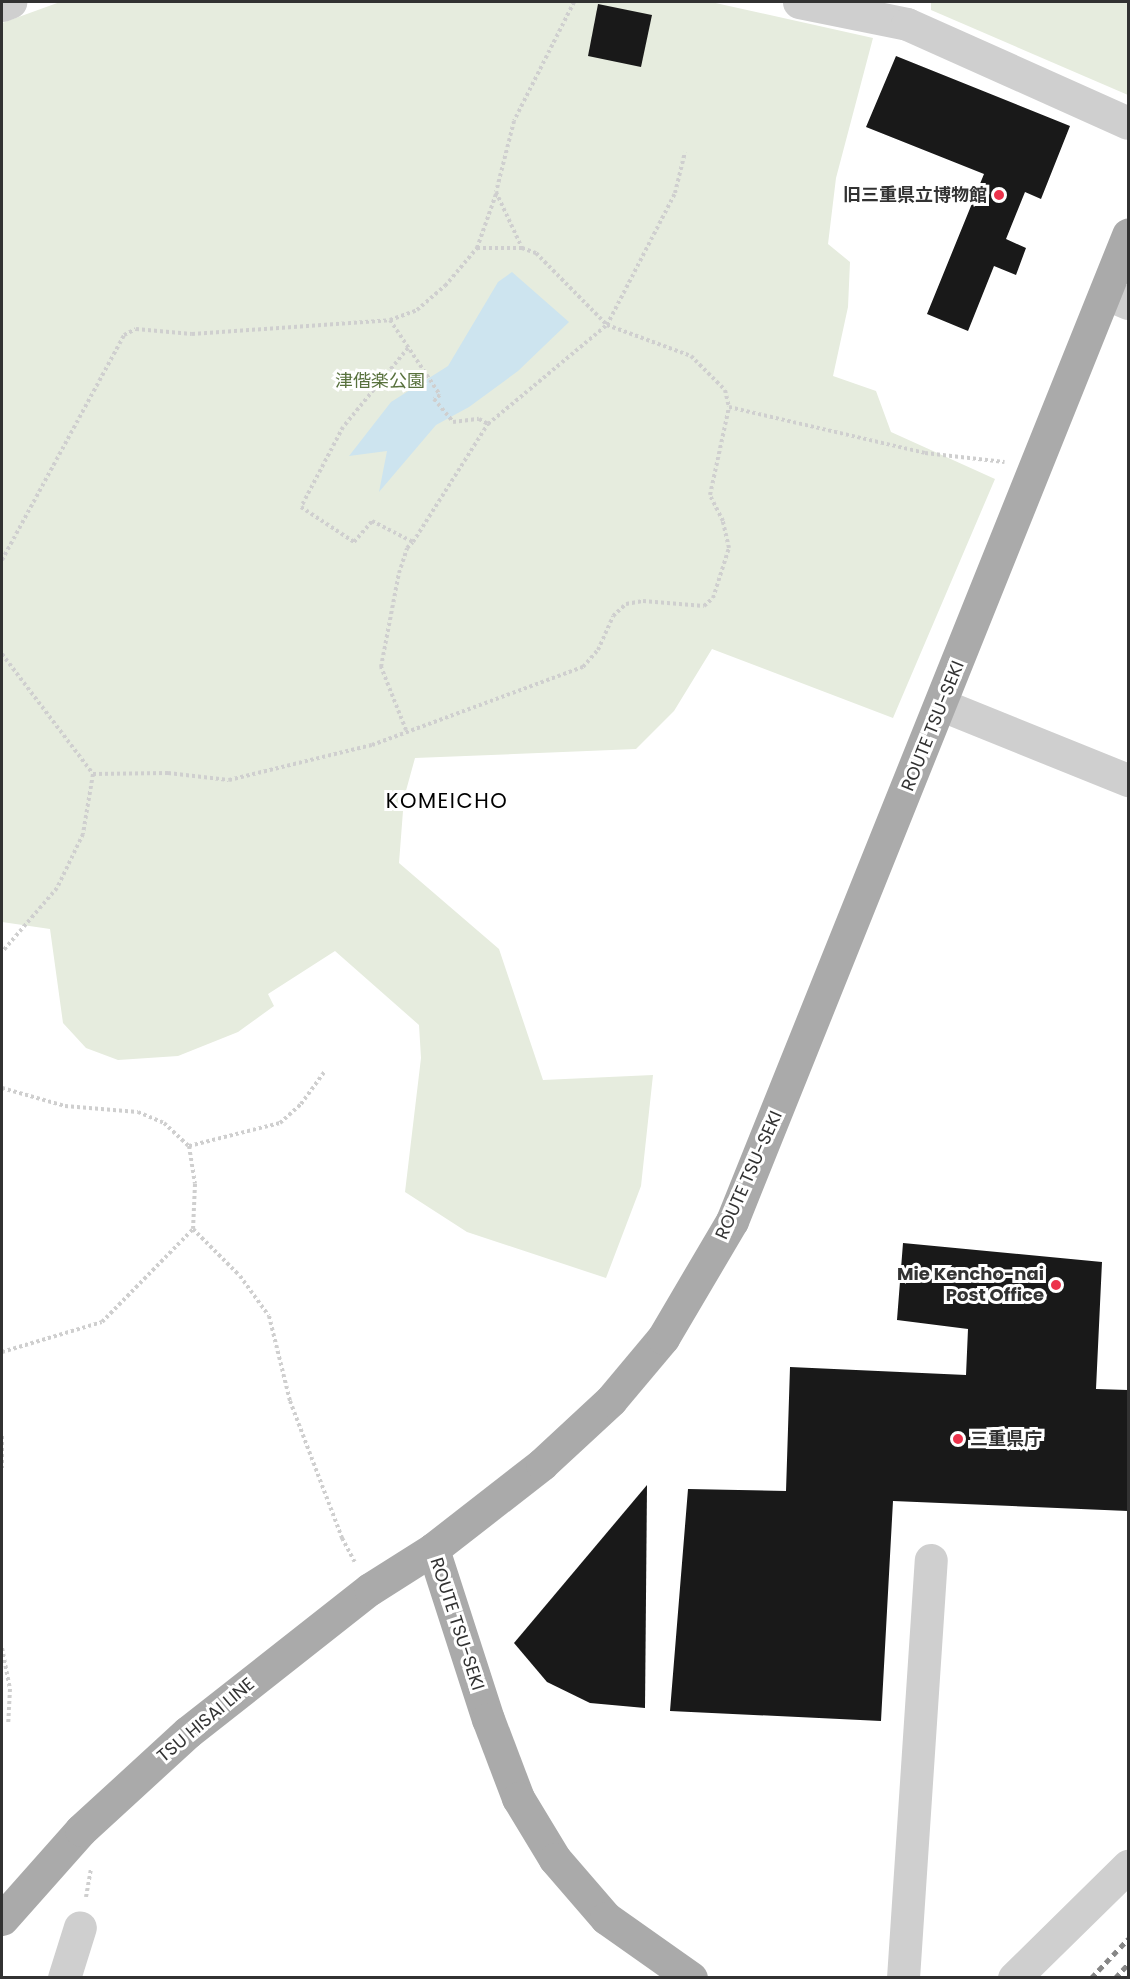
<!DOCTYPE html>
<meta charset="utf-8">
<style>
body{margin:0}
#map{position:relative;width:1130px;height:1979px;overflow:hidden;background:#fff;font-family:Poppins,"Noto Sans JP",sans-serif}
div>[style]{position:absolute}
.green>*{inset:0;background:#e6ecde}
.water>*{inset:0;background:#cde4ef}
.building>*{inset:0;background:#191919}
.path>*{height:4px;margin-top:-2px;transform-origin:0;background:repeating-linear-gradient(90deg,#cfcfcf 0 3px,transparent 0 6px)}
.minor>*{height:33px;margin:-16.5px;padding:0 16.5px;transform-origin:16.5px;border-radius:16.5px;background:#cfcfcf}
.major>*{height:33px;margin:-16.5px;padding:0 16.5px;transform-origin:16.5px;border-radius:16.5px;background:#aaa}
.rail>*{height:4.5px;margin-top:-2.25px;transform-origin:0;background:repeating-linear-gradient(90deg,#878787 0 6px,transparent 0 10.5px)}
.dots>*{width:16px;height:16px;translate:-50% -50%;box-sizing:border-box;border:3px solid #fff;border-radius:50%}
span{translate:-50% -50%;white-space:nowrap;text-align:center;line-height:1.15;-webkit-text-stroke:6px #fff;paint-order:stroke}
.poi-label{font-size:18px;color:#323232;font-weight:700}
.right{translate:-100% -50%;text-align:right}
.left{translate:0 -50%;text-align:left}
.park-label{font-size:18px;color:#58713d}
.street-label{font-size:18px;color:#323232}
.quarter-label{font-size:21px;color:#000;letter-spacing:1.5px}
.frame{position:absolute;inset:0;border:3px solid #323232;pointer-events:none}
</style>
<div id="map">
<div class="green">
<div style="clip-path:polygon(60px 2px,711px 2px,873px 38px,836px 178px,828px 244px,850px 262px,848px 307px,833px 376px,876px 391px,891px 432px,995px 479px,893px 718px,712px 649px,674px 711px,636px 749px,415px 758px,404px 798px,399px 863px,499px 949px,543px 1080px,653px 1075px,641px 1186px,606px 1278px,467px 1232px,405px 1192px,421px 1058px,419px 1025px,335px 951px,268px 994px,274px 1006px,238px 1032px,178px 1056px,118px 1060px,86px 1048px,63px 1023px,50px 929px,2px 922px,2px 23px)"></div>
<div style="clip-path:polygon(931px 2px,1128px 2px,1128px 95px,931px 10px)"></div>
</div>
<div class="water">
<div style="clip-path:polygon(512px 272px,569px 322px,518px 371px,469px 407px,436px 425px,379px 492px,387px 451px,349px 456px,391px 402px,448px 366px,498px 282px)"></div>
</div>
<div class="building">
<div style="clip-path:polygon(598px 4px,652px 15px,641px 67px,588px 56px)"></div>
<div style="clip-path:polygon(896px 56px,1070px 126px,1041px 199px,1025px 192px,1006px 239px,1026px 248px,1016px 275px,994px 266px,968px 331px,927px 314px,984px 174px,866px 127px)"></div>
<div style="clip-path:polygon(903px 1243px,1102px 1262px,1096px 1389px,1128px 1390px,1128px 1511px,893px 1501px,881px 1721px,670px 1711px,688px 1489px,786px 1491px,790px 1367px,966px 1375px,968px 1329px,897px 1320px)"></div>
<div style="clip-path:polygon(647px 1485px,645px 1708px,590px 1703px,547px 1682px,514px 1643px)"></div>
</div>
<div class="path">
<div style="left:574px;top:2px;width:133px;rotate:116.8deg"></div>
<div style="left:514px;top:121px;width:73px;rotate:104.2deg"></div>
<div style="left:496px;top:192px;width:62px;rotate:65.1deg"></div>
<div style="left:522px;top:248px;width:15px;rotate:20deg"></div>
<div style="left:536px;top:253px;width:101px;rotate:45.4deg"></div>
<div style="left:607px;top:325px;width:90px;rotate:20.3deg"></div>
<div style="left:691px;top:356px;width:48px;rotate:45deg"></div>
<div style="left:725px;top:390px;width:17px;rotate:77deg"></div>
<div style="left:729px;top:407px;width:201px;rotate:13.2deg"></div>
<div style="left:925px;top:453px;width:80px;rotate:6.5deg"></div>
<div style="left:477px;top:248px;width:45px"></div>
<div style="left:390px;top:320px;width:29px;rotate:-20deg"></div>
<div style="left:417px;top:310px;width:37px;rotate:-41deg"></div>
<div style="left:445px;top:286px;width:50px;rotate:-49.9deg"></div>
<div style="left:477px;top:248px;width:57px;rotate:-70.6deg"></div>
<div style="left:408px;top:348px;width:102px;rotate:129.4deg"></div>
<div style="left:343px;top:427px;width:90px;rotate:117.7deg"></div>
<div style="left:301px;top:507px;width:64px;rotate:33.4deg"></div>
<div style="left:354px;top:542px;width:28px;rotate:-49deg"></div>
<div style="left:372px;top:521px;width:46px;rotate:27.1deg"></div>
<div style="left:413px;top:542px;width:140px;rotate:-57.6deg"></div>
<div style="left:488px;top:424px;width:155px;rotate:-39.8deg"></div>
<div style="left:607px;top:325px;width:148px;rotate:-62.7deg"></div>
<div style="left:675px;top:193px;width:42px;rotate:-76.3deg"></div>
<div style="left:2px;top:560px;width:256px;rotate:-61.5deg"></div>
<div style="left:124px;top:335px;width:13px;rotate:-27deg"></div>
<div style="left:136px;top:329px;width:56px;rotate:5.1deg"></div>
<div style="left:192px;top:334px;width:198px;rotate:-4deg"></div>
<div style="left:390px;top:320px;width:90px;rotate:56.3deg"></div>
<div style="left:440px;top:395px;width:7px;rotate:146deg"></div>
<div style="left:434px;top:399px;width:30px;rotate:50deg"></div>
<div style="left:453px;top:422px;width:26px;rotate:-7deg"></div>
<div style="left:479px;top:419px;width:10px;rotate:29deg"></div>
<div style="left:2px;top:654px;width:151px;rotate:52.8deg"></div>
<div style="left:93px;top:774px;width:61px;rotate:99.5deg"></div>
<div style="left:83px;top:834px;width:60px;rotate:115.7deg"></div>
<div style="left:57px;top:888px;width:84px;rotate:130.7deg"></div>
<div style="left:406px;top:730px;width:68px;rotate:-111.6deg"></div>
<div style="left:381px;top:667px;width:96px;rotate:-79.2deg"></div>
<div style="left:399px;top:573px;width:26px;rotate:-72deg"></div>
<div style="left:407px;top:548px;width:8px;rotate:-45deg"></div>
<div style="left:93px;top:774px;width:75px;rotate:-0.8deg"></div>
<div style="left:168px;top:773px;width:61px;rotate:6.5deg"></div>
<div style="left:229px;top:780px;width:147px;rotate:-13.8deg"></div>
<div style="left:372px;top:745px;width:225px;rotate:-20.3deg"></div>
<div style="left:583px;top:667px;width:23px;rotate:-49deg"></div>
<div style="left:598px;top:650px;width:37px;rotate:-66deg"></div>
<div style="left:613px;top:616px;width:18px;rotate:-43deg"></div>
<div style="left:626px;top:604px;width:17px;rotate:-10deg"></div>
<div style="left:643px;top:601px;width:61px;rotate:4.7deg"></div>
<div style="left:704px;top:606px;width:12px;rotate:-42deg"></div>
<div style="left:713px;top:598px;width:52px;rotate:-72.3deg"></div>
<div style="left:729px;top:548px;width:28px;rotate:-103deg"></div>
<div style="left:723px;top:521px;width:29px;rotate:-117deg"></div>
<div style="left:710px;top:495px;width:90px;rotate:-77.8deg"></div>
<div style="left:2px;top:1088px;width:66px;rotate:15.9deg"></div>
<div style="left:65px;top:1106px;width:73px;rotate:4.7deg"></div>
<div style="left:138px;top:1112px;width:28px;rotate:23deg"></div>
<div style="left:164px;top:1123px;width:34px;rotate:43deg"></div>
<div style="left:189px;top:1146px;width:38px;rotate:81deg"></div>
<div style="left:195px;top:1184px;width:45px;rotate:92.5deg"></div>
<div style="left:193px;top:1229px;width:66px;rotate:45deg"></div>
<div style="left:240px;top:1276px;width:49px;rotate:54.1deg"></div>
<div style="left:269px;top:1316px;width:88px;rotate:76.1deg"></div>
<div style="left:290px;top:1401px;width:147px;rotate:69.2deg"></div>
<div style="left:342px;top:1538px;width:27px;rotate:62deg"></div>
<div style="left:189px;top:1146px;width:94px;rotate:-14.2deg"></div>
<div style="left:280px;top:1123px;width:28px;rotate:-42deg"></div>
<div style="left:301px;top:1104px;width:41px;rotate:-54deg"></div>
<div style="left:2px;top:1352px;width:104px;rotate:-16.7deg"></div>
<div style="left:102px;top:1322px;width:130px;rotate:-45.6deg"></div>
<div style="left:2px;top:1436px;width:32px;rotate:90deg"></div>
<div style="left:2px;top:1648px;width:42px;rotate:79deg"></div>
<div style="left:10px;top:1689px;width:34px;rotate:93deg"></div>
<div style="left:86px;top:1897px;width:28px;rotate:-80deg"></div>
</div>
<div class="minor">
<div style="left:799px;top:2px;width:110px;rotate:11.5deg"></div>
<div style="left:907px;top:24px;width:242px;rotate:24.1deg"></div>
<div style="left:2px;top:5px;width:9px;rotate:-21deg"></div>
<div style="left:1107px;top:294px;width:23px;rotate:23deg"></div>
<div style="left:942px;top:705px;width:201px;rotate:22deg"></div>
<div style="left:64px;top:1978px;width:53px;rotate:-72.6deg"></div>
<div style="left:903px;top:1978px;width:419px;rotate:-86.2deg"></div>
<div style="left:1014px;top:1978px;width:160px;rotate:-44.5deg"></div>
</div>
<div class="major">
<div style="left:433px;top:1549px;width:179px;rotate:72.1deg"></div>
<div style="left:488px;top:1719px;width:85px;rotate:69.2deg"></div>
<div style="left:518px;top:1798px;width:71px;rotate:58.8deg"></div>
<div style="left:555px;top:1859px;width:78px;rotate:49.2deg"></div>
<div style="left:606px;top:1918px;width:104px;rotate:35.2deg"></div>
<div style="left:2px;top:1919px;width:119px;rotate:-48.4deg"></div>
<div style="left:81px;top:1830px;width:145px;rotate:-42.5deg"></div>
<div style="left:188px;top:1732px;width:231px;rotate:-38.2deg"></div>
<div style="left:370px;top:1589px;width:75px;rotate:-32.4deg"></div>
<div style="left:433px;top:1549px;width:138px;rotate:-37.9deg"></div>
<div style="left:542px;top:1464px;width:94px;rotate:-42.8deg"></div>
<div style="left:611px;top:1400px;width:81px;rotate:-50deg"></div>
<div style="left:663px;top:1338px;width:136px;rotate:-59.5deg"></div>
<div style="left:732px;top:1221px;width:1063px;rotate:-68.12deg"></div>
</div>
<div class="rail">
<div style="left:1091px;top:1978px;width:54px;rotate:-46.5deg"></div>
<div style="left:1115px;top:1978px;width:19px;rotate:-47deg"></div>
</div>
<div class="dots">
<div style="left:999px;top:195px;background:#ec324b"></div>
<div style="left:1056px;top:1285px;background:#ec324b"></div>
<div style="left:958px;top:1439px;background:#ec324b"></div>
</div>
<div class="poi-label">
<span class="right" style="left:987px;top:195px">旧三重県立博物館</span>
<span class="right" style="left:1044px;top:1285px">Mie Kencho-nai<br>Post Office</span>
<span class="left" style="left:970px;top:1439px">三重県庁</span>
</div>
<div class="park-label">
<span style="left:380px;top:381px">津偕楽公園</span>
</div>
<div class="street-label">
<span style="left:933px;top:726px;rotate:-68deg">ROUTE TSU-SEKI</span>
<span style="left:749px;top:1175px;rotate:-66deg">ROUTE TSU-SEKI</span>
<span style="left:457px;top:1624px;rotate:72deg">ROUTE TSU-SEKI</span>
<span style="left:206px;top:1720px;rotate:-40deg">TSU HISAI LINE</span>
</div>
<div class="quarter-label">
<span style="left:447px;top:801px">KOMEICHO</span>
</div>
<div class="frame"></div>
</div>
